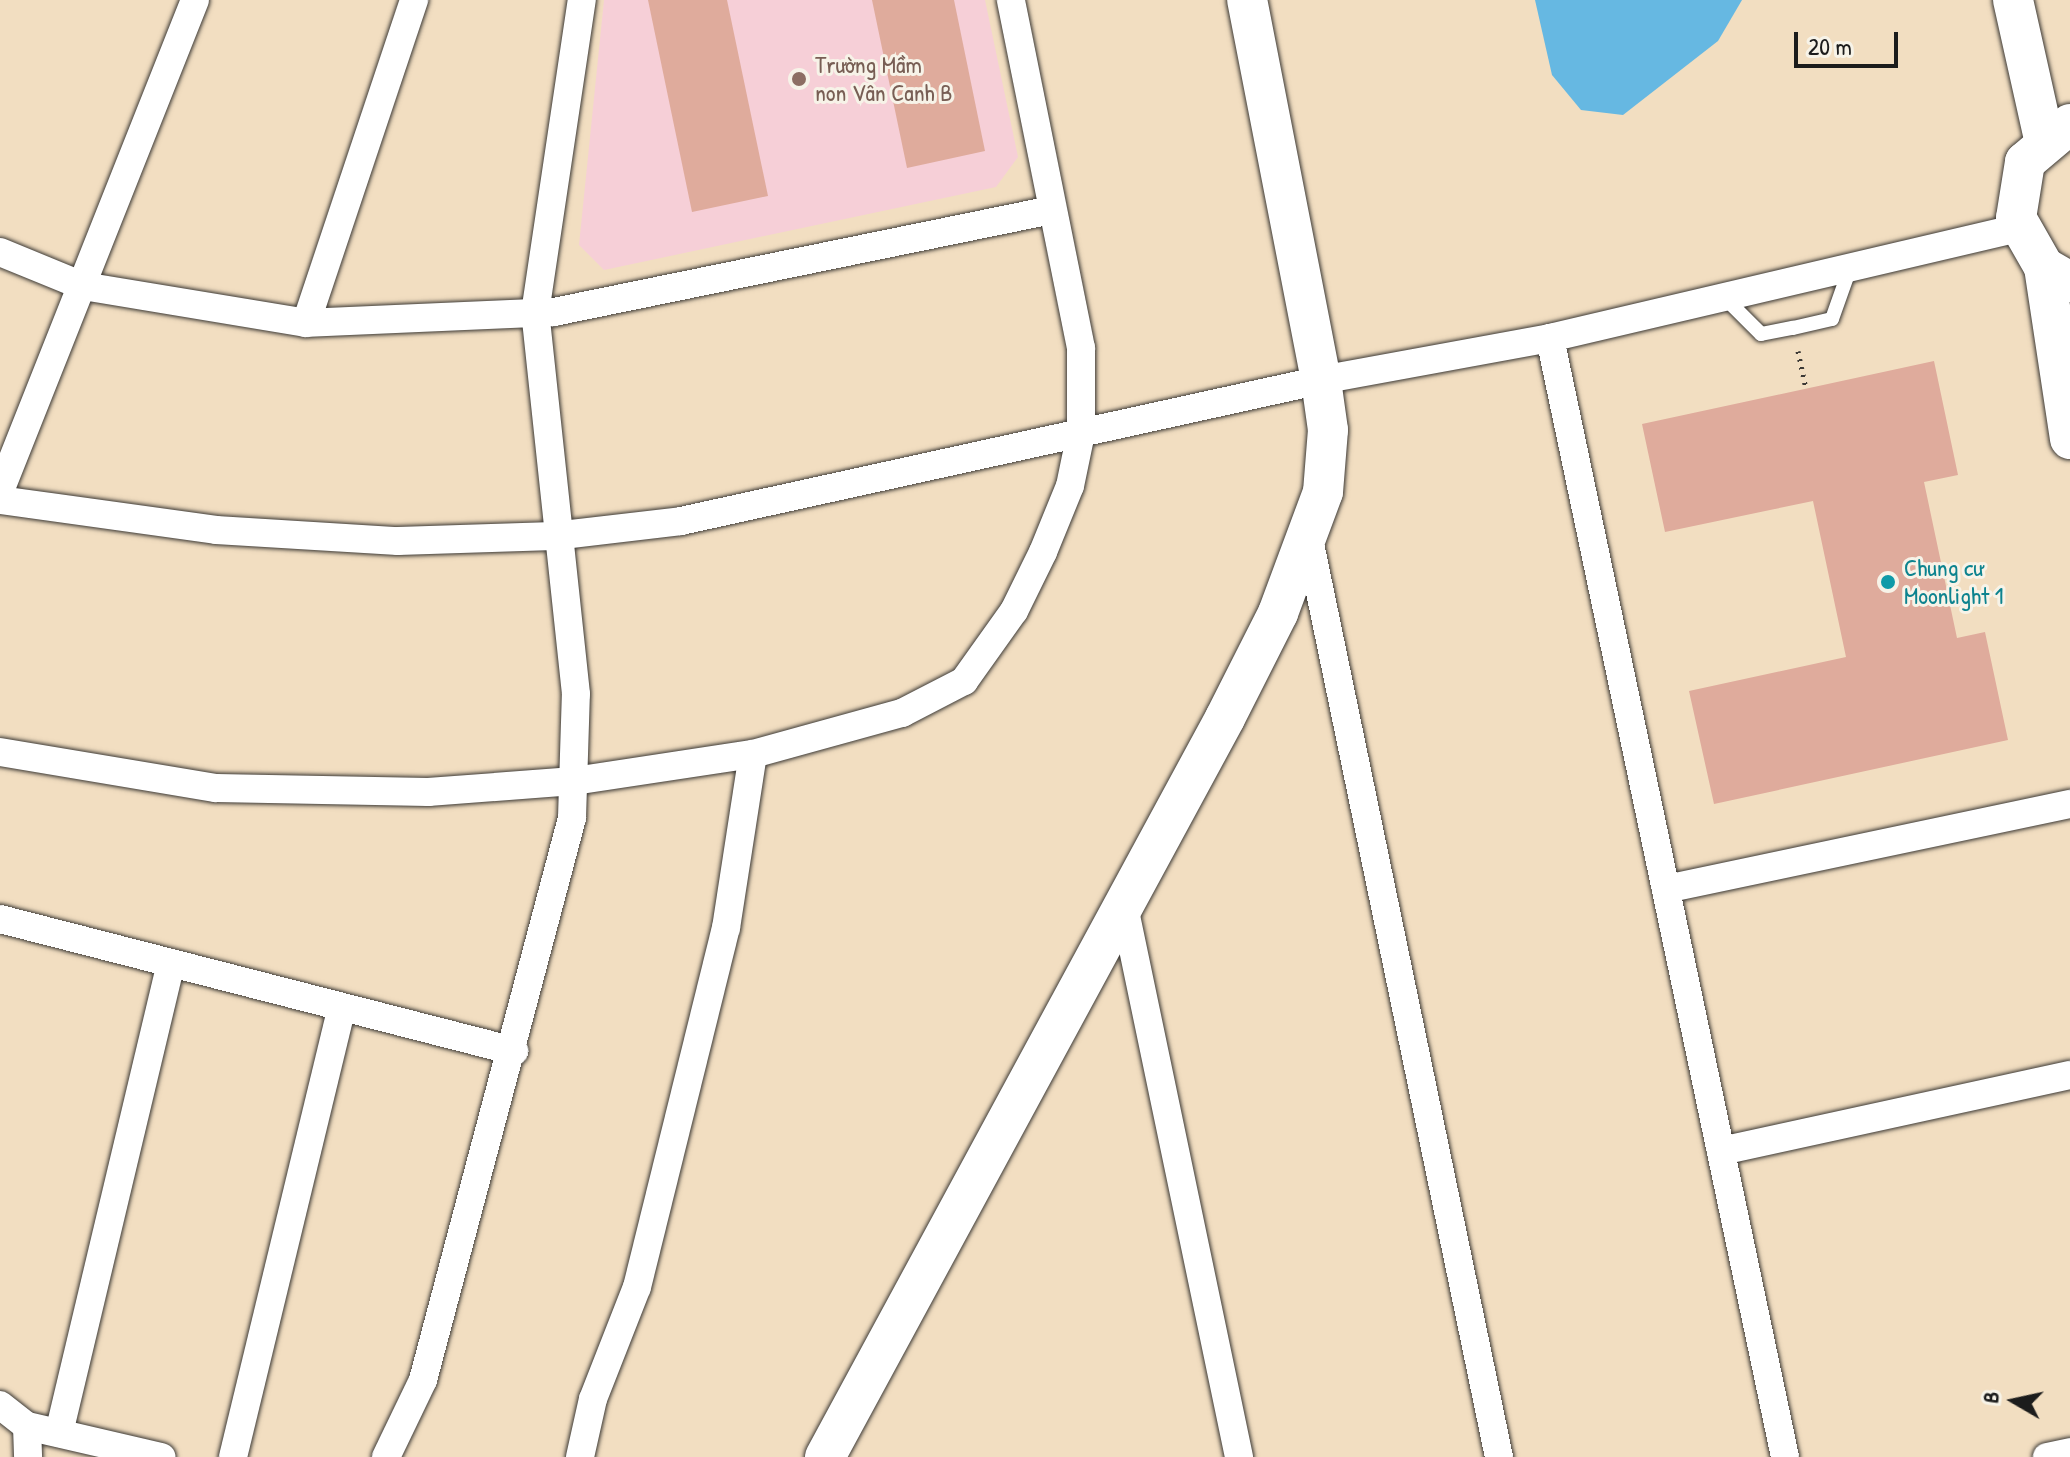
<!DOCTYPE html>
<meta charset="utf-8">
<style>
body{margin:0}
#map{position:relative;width:2070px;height:1457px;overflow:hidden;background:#f2dec1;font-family:"Patrick Hand",sans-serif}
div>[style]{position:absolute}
.built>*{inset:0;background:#f6cfd7}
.water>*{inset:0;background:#66b8e2}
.building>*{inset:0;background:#dfab9c}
.path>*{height:5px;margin-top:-2.5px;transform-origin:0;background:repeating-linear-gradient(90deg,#3c3935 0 2px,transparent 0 8px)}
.roads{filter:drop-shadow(0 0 2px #3c3935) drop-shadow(0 0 2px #3c3935)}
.lane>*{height:14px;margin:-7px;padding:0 7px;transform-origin:7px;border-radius:7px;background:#fff}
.street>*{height:28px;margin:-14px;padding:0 14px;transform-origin:14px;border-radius:14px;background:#fff}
.secondary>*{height:40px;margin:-20px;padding:0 20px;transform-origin:20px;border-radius:20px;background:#fff}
.dots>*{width:22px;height:22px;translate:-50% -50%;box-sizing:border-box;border:4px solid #f7f3e8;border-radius:50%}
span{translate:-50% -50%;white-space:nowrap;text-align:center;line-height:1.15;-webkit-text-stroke:6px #f7f3e8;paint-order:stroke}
.education-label{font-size:24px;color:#785e54}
.left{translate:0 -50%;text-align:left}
.culture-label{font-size:24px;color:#0d838f}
.north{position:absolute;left:1974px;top:1361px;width:80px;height:80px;-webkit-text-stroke:6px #f7f3e8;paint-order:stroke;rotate:279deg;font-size:22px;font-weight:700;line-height:32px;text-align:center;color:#1c1c1c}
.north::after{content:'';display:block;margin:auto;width:28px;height:36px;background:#1c1c1c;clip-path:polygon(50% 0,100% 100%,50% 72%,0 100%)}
.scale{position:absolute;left:1794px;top:32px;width:104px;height:36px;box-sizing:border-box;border:4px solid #1c1c1c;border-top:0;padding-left:10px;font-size:24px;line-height:28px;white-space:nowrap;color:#1c1c1c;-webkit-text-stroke:6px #f7f3e8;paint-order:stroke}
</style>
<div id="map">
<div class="built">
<div style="clip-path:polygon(604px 0,985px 0,1018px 157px,996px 187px,604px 270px,579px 245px)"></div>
</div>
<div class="water">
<div style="clip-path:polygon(1535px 0,1742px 0,1718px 41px,1623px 115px,1581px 110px,1552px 75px)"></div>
</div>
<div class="building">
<div style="clip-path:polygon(648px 0,727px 0,768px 196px,692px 212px)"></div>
<div style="clip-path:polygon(872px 0,954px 0,985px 151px,907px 168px)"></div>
<div style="clip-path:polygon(1934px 361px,1958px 475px,1924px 482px,1957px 638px,1985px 632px,2008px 740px,1714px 804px,1689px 691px,1846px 657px,1813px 501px,1665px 532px,1642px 424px)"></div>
</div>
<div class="path">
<div style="left:1798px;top:351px;width:39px;rotate:78deg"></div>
</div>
<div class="roads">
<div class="lane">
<div style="left:1725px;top:298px;width:51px;rotate:45deg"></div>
<div style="left:1761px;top:334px;width:33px;rotate:-11deg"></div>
<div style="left:1793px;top:328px;width:40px;rotate:-13deg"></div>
<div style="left:1832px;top:319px;width:51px;rotate:-70.5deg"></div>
</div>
<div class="street">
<div style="left:0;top:252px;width:90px;rotate:22.3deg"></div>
<div style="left:83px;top:286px;width:226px;rotate:9.4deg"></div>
<div style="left:306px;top:323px;width:248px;rotate:-2.5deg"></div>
<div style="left:554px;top:312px;width:508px;rotate:-11.58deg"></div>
<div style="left:306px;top:323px;width:341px;rotate:-71.5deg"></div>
<div style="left:1550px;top:338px;width:1143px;rotate:78.14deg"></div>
<div style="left:0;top:491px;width:528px;rotate:-68.34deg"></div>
<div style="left:0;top:500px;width:218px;rotate:7.9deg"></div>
<div style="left:216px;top:530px;width:182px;rotate:3.5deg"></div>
<div style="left:398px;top:541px;width:156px;rotate:-1.8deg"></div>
<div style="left:554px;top:536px;width:128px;rotate:-6.7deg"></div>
<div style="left:681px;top:521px;width:655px;rotate:-12.42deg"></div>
<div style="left:1321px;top:380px;width:233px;rotate:-10.4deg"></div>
<div style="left:1550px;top:338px;width:482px;rotate:-13.2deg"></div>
<div style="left:1308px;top:534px;width:943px;rotate:78.31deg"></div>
<div style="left:0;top:752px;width:219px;rotate:9.5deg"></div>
<div style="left:216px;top:788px;width:212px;rotate:1.1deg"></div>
<div style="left:428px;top:792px;width:146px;rotate:-4.3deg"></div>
<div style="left:574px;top:781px;width:181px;rotate:-8.6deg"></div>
<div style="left:753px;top:754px;width:155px;rotate:-15.4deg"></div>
<div style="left:902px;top:713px;width:70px;rotate:-27.3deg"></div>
<div style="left:964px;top:681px;width:86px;rotate:-54.5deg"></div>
<div style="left:1014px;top:611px;width:66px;rotate:-63.8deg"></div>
<div style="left:1043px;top:552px;width:71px;rotate:-67.8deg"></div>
<div style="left:1070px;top:486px;width:54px;rotate:-78.3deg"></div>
<div style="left:1081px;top:433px;width:85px;rotate:-90deg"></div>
<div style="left:1081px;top:348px;width:355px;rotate:-101.4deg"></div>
<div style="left:1666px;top:889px;width:413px;rotate:-11.9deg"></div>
<div style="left:1124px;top:906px;width:563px;rotate:78.21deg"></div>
<div style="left:0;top:919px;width:531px;rotate:14.4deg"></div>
<div style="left:1721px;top:1151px;width:357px;rotate:-12.3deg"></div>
<div style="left:0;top:1405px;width:34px;rotate:38deg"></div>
<div style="left:27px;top:1426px;width:31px;rotate:88deg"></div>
<div style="left:27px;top:1426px;width:138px;rotate:13deg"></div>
<div style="left:59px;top:1433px;width:483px;rotate:-76.6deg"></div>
<div style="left:233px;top:1457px;width:462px;rotate:-76.4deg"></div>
<div style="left:386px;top:1457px;width:85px;rotate:-64.3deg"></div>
<div style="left:423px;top:1380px;width:581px;rotate:-75.15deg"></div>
<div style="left:572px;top:818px;width:124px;rotate:-88.2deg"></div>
<div style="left:576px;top:694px;width:383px;rotate:-96.1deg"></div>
<div style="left:535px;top:313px;width:317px;rotate:-81.5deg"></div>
<div style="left:580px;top:1457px;width:59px;rotate:-77.4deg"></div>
<div style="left:593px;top:1399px;width:120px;rotate:-68.6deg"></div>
<div style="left:637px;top:1287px;width:370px;rotate:-76.1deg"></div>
<div style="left:726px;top:928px;width:176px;rotate:-81.2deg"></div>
<div style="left:2047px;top:1457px;width:24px;rotate:-12deg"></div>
</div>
<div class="secondary">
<div style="left:2013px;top:0;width:142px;rotate:77.4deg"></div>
<div style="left:2070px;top:124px;width:59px;rotate:139.8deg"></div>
<div style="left:2025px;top:162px;width:57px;rotate:99.1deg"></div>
<div style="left:2016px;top:218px;width:56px;rotate:60.3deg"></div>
<div style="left:2044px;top:267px;width:30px;rotate:30deg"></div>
<div style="left:2044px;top:267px;width:174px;rotate:81.4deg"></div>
<div style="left:825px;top:1457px;width:840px;rotate:-61.57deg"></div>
<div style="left:1225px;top:718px;width:118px;rotate:-63.2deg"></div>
<div style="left:1278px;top:613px;width:129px;rotate:-69.6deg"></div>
<div style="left:1323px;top:492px;width:62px;rotate:-85.4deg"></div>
<div style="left:1328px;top:430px;width:50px;rotate:-98deg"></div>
<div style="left:1321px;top:380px;width:387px;rotate:-101deg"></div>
</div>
</div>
<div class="dots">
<div style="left:799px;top:79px;background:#8d6e63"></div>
<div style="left:1888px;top:582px;background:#0f9aa8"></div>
</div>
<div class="education-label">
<span class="left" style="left:815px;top:79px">Trường Mầm<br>non Vân Canh B</span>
</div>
<div class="culture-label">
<span class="left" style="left:1904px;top:582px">Chung cư<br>Moonlight 1</span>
</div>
<div class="north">B</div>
<div class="scale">20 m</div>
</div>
